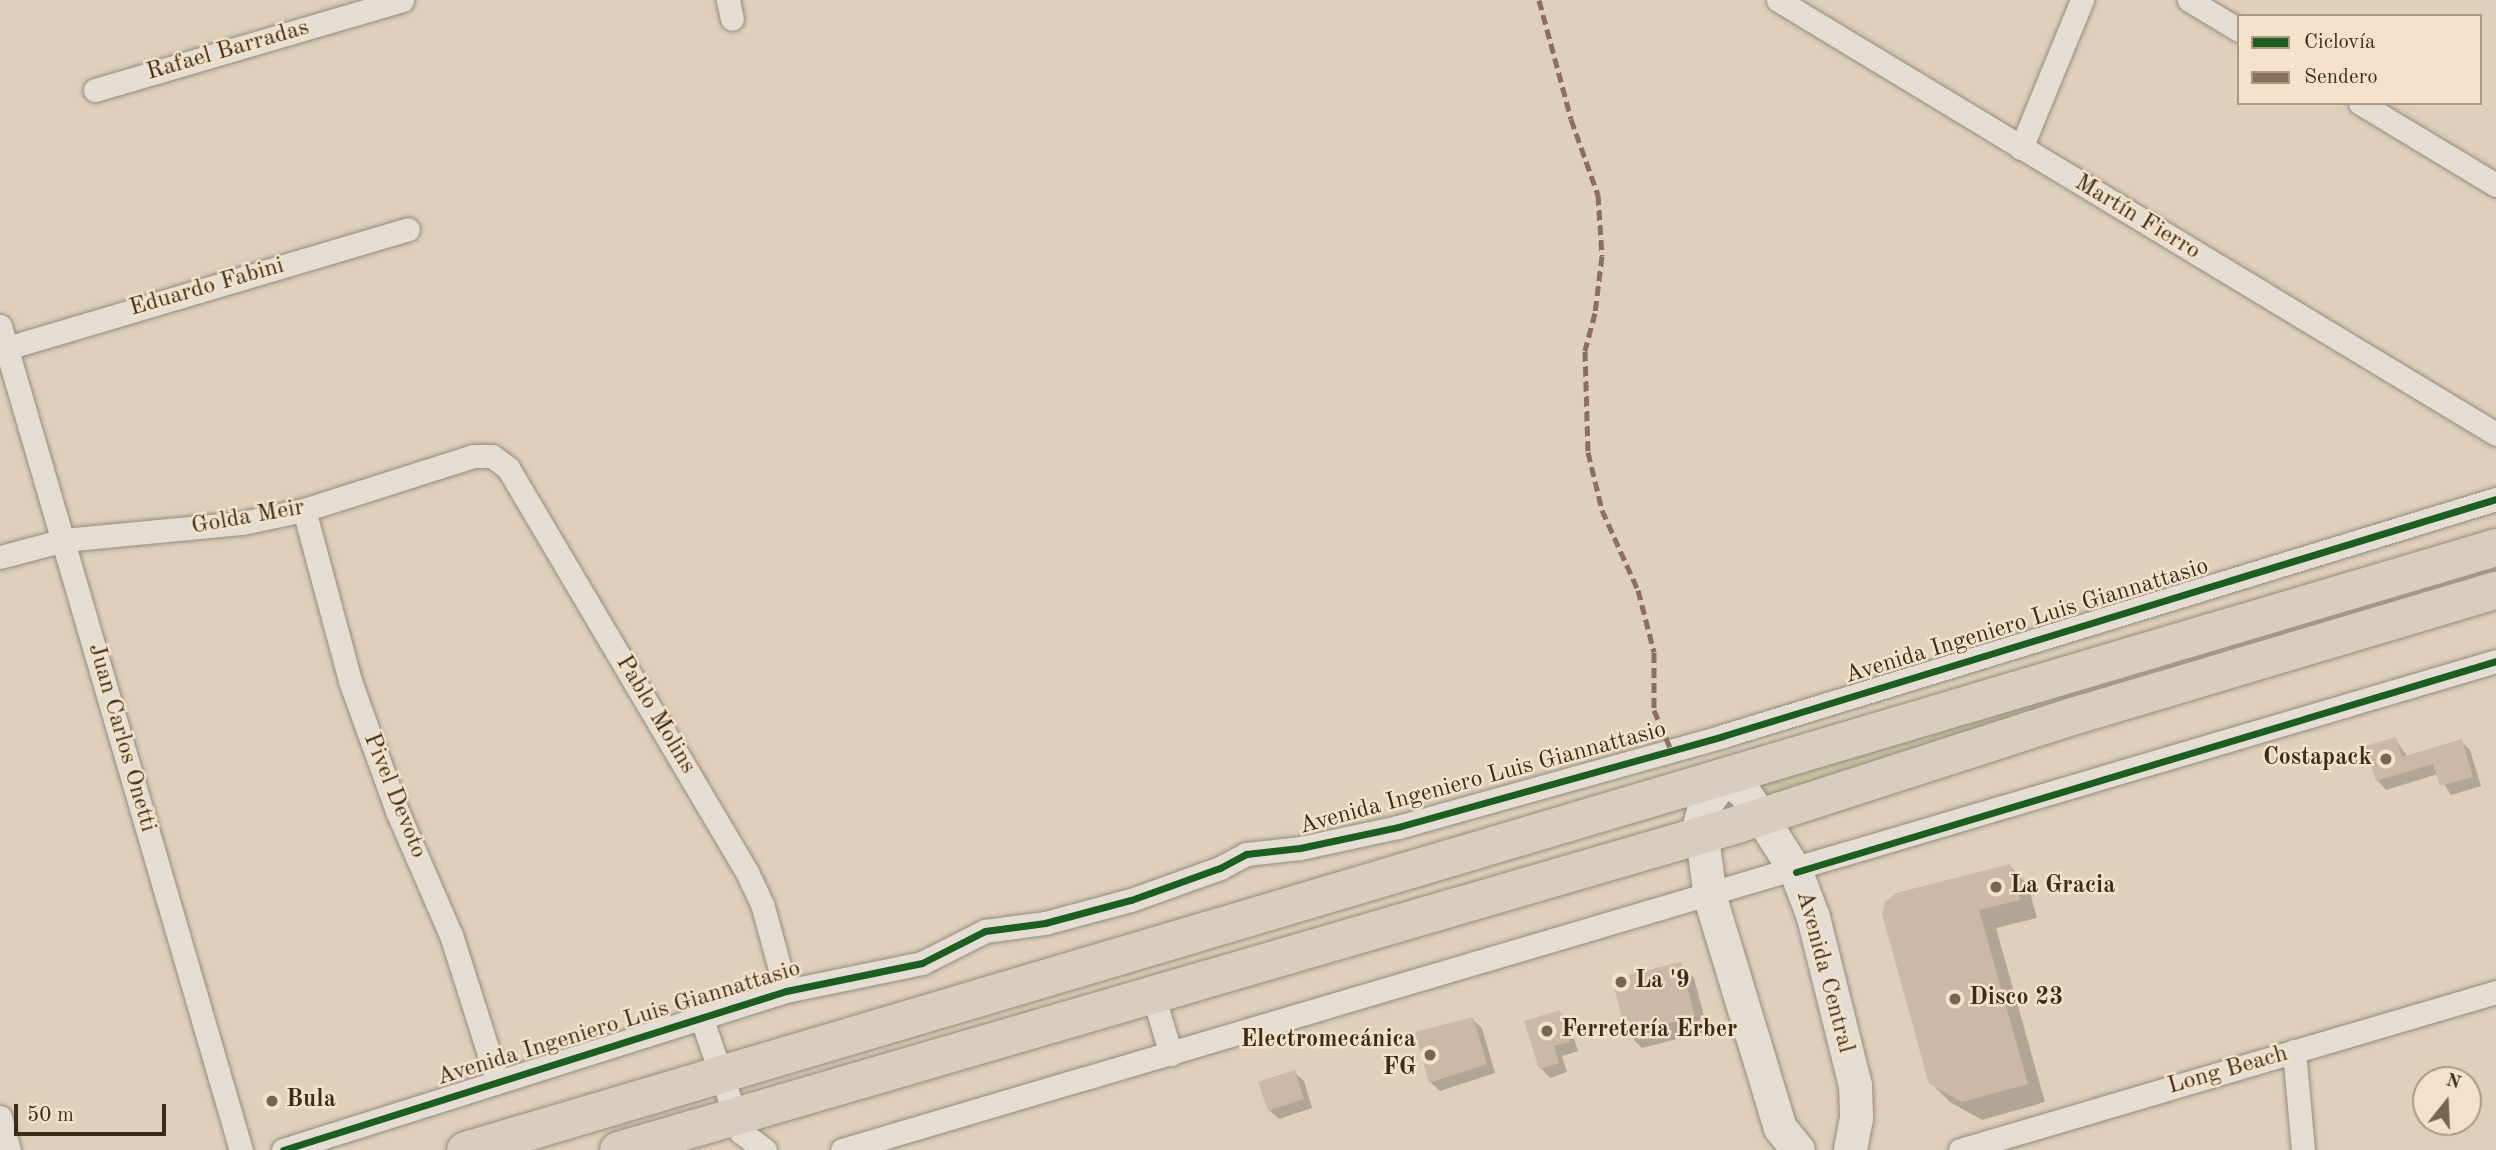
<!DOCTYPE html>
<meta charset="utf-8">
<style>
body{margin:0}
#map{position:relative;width:2496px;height:1150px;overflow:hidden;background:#ded0bb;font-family:"Old Standard TT",serif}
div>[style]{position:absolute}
.green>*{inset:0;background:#c7c6a1}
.shadow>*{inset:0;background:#0003}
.building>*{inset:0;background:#ccb8a7}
.roads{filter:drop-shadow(0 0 2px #958c7e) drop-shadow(0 0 2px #958c7e)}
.street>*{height:23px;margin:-11.5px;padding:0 11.5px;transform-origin:11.5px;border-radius:11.5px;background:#e4ddd3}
.secondary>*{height:33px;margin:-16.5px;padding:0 16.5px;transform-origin:16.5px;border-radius:16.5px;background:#e4ddd3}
.primary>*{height:37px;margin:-18.5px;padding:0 18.5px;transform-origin:18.5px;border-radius:18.5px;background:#d8cdbe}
.quiet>*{height:5px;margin-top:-2.5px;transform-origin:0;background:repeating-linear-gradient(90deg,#8d6e63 0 10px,transparent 0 15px)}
.cycleway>*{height:7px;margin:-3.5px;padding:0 3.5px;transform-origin:3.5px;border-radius:3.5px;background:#1b5e20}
.dots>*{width:19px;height:19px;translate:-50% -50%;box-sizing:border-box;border:4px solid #f3e2c9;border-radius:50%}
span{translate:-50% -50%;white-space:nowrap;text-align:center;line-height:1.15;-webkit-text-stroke:5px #f3e2c9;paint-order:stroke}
.street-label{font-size:24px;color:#3c2b19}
.poi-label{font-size:24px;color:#3c2b19;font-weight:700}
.right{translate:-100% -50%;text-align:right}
.left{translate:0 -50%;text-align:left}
.legend{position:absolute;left:2237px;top:14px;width:245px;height:91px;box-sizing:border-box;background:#f3e2c9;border:2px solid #aa9983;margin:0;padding:9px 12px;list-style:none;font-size:21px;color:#3c2b19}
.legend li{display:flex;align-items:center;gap:14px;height:35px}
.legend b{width:35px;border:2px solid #aa9983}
.north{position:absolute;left:2412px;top:1066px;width:70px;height:70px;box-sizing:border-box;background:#f3e2c9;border:2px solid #aa9983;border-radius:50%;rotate:18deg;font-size:19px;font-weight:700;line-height:28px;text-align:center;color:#3c2b19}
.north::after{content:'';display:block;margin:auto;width:24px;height:32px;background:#756552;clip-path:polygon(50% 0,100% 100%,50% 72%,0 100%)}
.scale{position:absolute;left:14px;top:1104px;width:152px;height:32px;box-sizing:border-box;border:4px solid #3c2b19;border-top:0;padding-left:9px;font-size:21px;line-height:24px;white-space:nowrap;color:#3c2b19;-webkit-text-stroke:5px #f3e2c9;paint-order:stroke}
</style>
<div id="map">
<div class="green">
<div style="clip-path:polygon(2496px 559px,2496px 579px,1755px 801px,1744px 788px)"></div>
</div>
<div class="shadow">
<div style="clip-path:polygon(2395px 739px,2408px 757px,2461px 741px,2470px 750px,2481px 786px,2451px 795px,2438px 774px,2386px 790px,2377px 780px)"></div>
<div style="clip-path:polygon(2010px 866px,2028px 885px,2037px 918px,1996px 928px,2045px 1102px,1982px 1120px,1950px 1102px,1931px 1083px,1884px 914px)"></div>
<div style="clip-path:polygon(1680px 964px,1694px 978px,1708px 1031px,1642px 1048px,1627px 1033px)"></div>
<div style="clip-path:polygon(1560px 1012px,1569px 1022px,1578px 1051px,1562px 1056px,1567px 1072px,1550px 1078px,1541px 1068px)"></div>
<div style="clip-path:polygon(1472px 1019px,1482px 1028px,1495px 1073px,1440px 1091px,1430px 1082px)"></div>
<div style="clip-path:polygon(1294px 1072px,1304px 1081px,1312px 1108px,1279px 1119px,1269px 1110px)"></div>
</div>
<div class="building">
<div style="clip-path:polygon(2396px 737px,2402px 757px,2462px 739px,2473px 777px,2440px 786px,2433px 764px,2376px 781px,2365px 746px)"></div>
<div style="clip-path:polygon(2010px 864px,2020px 900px,1979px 910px,2028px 1084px,1962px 1102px,1929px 1084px,1882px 914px,1885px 902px,1896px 893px)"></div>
<div style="clip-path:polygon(1681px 962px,1695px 1017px,1626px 1034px,1612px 979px)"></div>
<div style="clip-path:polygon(1560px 1010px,1570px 1042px,1554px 1046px,1559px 1063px,1539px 1069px,1524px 1021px)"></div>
<div style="clip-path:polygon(1473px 1017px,1487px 1064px,1429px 1083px,1415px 1032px)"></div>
<div style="clip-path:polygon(1295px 1070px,1304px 1099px,1268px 1111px,1258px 1082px)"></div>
</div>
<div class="roads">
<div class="street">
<div style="left:728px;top:0;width:19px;rotate:78deg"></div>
<div style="left:1778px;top:0;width:839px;rotate:31.15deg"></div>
<div style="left:2189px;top:0;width:58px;rotate:31deg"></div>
<div style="left:95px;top:90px;width:320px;rotate:-16.3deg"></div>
<div style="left:2360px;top:103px;width:159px;rotate:31.1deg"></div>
<div style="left:2021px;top:148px;width:160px;rotate:-67.6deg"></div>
<div style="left:0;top:326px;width:859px;rotate:73.7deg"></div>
<div style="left:7px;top:348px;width:418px;rotate:-16.5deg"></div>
<div style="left:304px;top:510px;width:177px;rotate:74.9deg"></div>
<div style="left:350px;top:681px;width:138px;rotate:70.1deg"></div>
<div style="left:397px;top:811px;width:135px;rotate:66.5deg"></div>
<div style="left:451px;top:935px;width:151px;rotate:72.3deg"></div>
<div style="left:0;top:557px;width:66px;rotate:-14.9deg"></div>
<div style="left:64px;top:540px;width:179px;rotate:-5.5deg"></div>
<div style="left:242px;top:523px;width:63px;rotate:-11.8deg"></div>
<div style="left:304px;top:510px;width:177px;rotate:-17.7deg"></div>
<div style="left:473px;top:456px;width:19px"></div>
<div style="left:492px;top:456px;width:20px;rotate:37deg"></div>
<div style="left:508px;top:468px;width:469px;rotate:59.4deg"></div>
<div style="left:747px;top:872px;width:38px;rotate:65deg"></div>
<div style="left:763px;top:907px;width:87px;rotate:74.7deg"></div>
<div style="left:1152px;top:992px;width:65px;rotate:73deg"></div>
<div style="left:701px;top:1017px;width:122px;rotate:70.8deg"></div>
<div style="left:741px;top:1132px;width:30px;rotate:37deg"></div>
<div style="left:2294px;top:1051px;width:99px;rotate:84.8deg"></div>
<div style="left:0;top:1117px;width:34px;rotate:75deg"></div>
<div style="left:283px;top:1150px;width:528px;rotate:-17.54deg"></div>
<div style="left:786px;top:991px;width:139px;rotate:-11.6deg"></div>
<div style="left:922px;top:963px;width:71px;rotate:-26.9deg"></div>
<div style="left:985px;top:931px;width:61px;rotate:-7.6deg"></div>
<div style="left:1045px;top:923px;width:89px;rotate:-15deg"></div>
<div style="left:1131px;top:900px;width:95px;rotate:-19.8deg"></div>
<div style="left:1220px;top:868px;width:30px;rotate:-28deg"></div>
<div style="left:1246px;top:854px;width:54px;rotate:-6.3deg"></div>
<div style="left:1300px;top:848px;width:100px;rotate:-12.1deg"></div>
<div style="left:1398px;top:827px;width:337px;rotate:-15.6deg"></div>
<div style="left:1723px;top:736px;width:809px;rotate:-17.05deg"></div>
<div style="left:842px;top:1150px;width:1725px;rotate:-16.47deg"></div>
<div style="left:1960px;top:1150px;width:559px;rotate:-16.42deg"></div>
</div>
<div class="secondary">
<div style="left:1798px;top:1150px;width:28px;rotate:-129deg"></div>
<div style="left:1780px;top:1128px;width:241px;rotate:-106.9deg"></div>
<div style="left:1710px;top:897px;width:76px;rotate:-97.6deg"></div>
<div style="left:1700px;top:822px;width:16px;rotate:-76deg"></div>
<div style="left:1704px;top:806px;width:35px;rotate:-55deg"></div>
<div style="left:1724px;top:777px;width:25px;rotate:37deg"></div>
<div style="left:1744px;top:792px;width:30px;rotate:56deg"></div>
<div style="left:1761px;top:817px;width:65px;rotate:57.5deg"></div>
<div style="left:1796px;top:872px;width:48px;rotate:69.3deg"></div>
<div style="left:1813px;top:917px;width:173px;rotate:76deg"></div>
<div style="left:1855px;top:1085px;width:33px;rotate:88deg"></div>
<div style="left:1856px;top:1118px;width:33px;rotate:101deg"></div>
</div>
<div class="primary">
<div style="left:465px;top:1150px;width:2119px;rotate:-16.54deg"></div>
<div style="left:618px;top:1150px;width:1166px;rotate:-16.24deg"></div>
<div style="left:1737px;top:824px;width:352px;rotate:-17.9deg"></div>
<div style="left:2072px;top:716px;width:442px;rotate:-16.6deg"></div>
</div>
</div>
<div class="quiet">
<div style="left:1539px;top:0;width:123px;rotate:74.9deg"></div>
<div style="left:1571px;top:119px;width:81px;rotate:70.4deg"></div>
<div style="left:1598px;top:195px;width:61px;rotate:86.2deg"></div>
<div style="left:1602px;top:256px;width:57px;rotate:97deg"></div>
<div style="left:1595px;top:313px;width:39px;rotate:105deg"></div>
<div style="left:1585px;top:351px;width:101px;rotate:88.3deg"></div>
<div style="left:1588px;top:452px;width:60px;rotate:76.4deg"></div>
<div style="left:1602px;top:510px;width:88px;rotate:65.8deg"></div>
<div style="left:1638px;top:590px;width:64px;rotate:75.5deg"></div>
<div style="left:1654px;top:652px;width:58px;rotate:90deg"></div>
<div style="left:1654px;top:710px;width:43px;rotate:67deg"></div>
</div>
<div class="cycleway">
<div style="left:1796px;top:872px;width:731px;rotate:-16.77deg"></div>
<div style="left:283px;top:1150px;width:528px;rotate:-17.54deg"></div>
<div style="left:786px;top:991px;width:139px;rotate:-11.6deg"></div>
<div style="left:922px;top:963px;width:71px;rotate:-26.9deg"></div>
<div style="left:985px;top:931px;width:61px;rotate:-7.6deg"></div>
<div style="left:1045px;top:923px;width:89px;rotate:-15deg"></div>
<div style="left:1131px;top:900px;width:95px;rotate:-19.8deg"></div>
<div style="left:1220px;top:868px;width:30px;rotate:-28deg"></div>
<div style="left:1246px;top:854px;width:54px;rotate:-6.3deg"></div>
<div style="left:1300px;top:848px;width:100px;rotate:-12.1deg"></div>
<div style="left:1398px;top:827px;width:337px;rotate:-15.6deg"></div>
<div style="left:1723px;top:736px;width:809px;rotate:-17.05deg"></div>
</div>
<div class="dots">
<div style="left:2386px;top:759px;background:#756552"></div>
<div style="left:1996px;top:887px;background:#756552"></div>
<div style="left:1621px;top:982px;background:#756552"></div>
<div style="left:1955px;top:999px;background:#756552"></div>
<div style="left:1547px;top:1031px;background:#756552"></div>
<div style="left:1430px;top:1055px;background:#756552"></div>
<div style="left:272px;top:1101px;background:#756552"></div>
</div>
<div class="street-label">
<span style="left:228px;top:51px;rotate:-16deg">Rafael Barradas</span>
<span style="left:2137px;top:218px;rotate:31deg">Martín Fierro</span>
<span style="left:207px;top:288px;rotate:-16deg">Eduardo Fabini</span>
<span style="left:248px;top:518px;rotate:-10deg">Golda Meir</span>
<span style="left:2027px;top:622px;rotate:-17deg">Avenida Ingeniero Luis Giannattasio</span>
<span style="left:655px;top:715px;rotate:59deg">Pablo Molins</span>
<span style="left:121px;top:738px;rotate:74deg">Juan Carlos Onetti</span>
<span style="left:1483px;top:779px;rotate:-15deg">Avenida Ingeniero Luis Giannattasio</span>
<span style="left:394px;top:796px;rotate:68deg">Pivel Devoto</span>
<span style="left:1824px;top:972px;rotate:75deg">Avenida Central</span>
<span style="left:619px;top:1024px;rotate:-17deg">Avenida Ingeniero Luis Giannattasio</span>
<span style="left:2228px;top:1071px;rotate:-16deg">Long Beach</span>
</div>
<div class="poi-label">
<span class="right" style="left:2372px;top:759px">Costapack</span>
<span class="left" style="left:2010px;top:887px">La Gracia</span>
<span class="left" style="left:1635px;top:982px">La '9</span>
<span class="left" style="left:1969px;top:999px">Disco 23</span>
<span class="left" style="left:1561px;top:1031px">Ferretería Erber</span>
<span class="right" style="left:1416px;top:1055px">Electromecánica<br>FG</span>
<span class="left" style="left:286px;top:1101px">Bula</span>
</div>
<ul class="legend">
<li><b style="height:9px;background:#1b5e20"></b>Ciclovía</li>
<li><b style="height:9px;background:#8d6e63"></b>Sendero</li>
</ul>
<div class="north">N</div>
<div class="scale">50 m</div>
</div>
